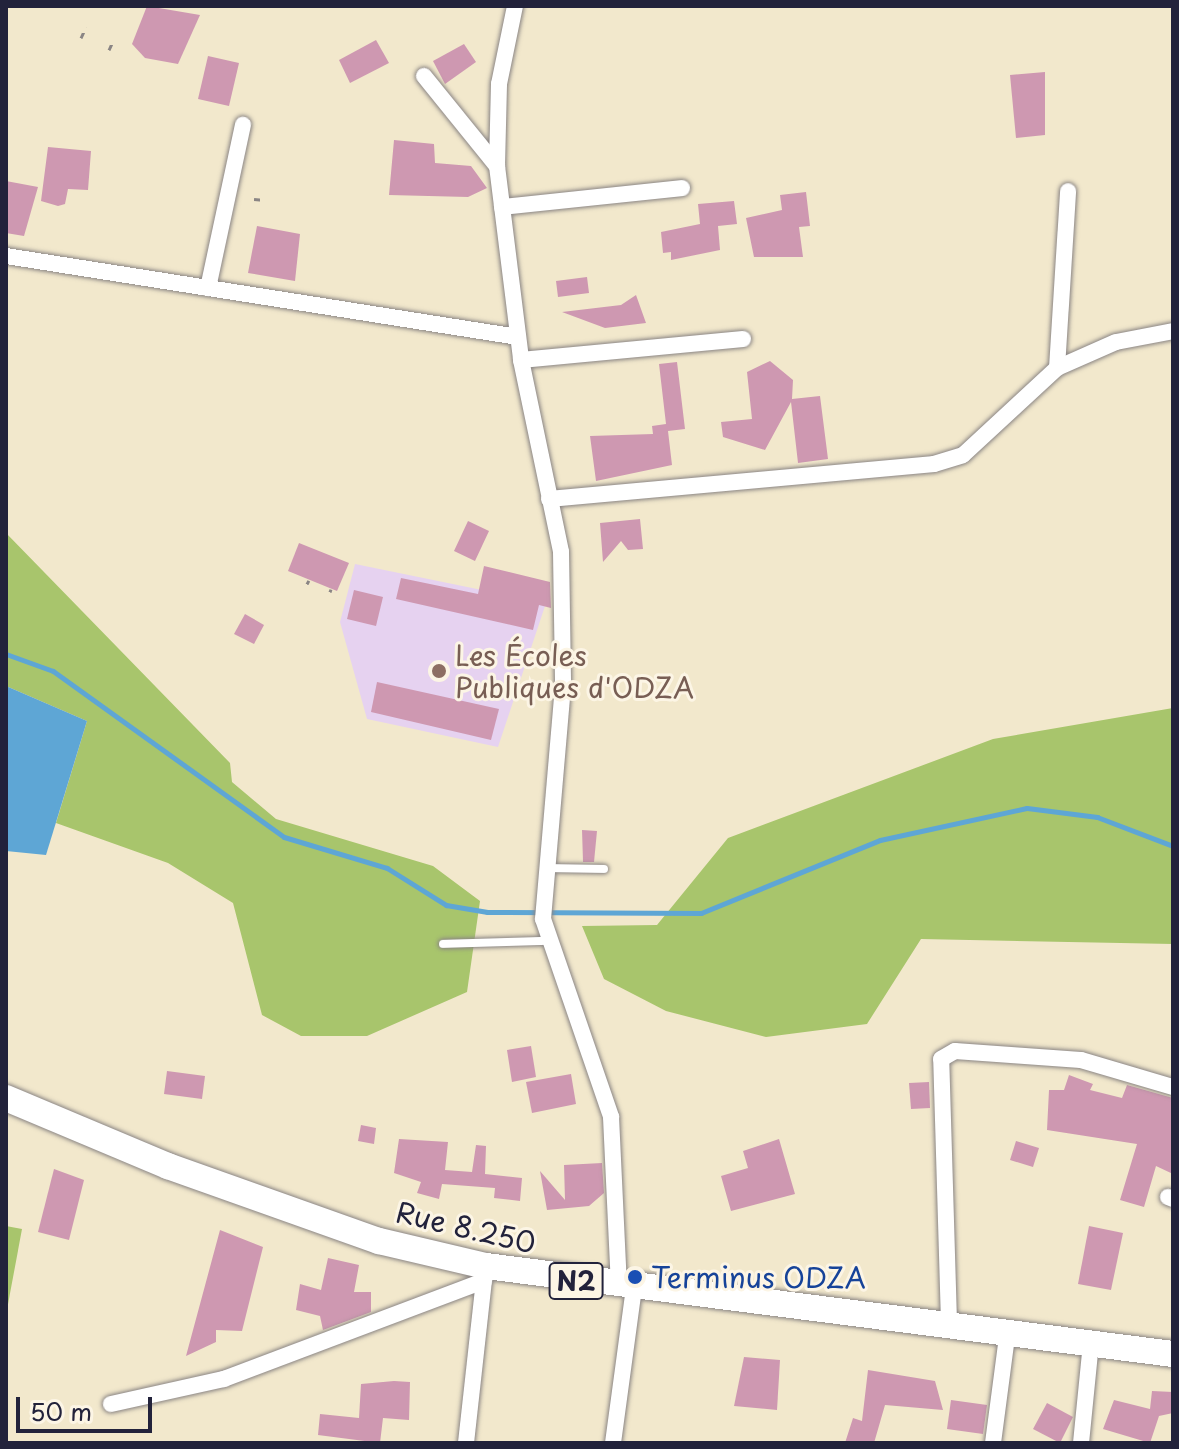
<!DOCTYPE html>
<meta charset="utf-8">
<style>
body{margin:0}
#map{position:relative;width:1179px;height:1449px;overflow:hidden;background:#f2e8cc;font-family:"Playpen Sans",sans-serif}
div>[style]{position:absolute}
.built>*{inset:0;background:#e6d2f0}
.green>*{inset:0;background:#a8c56c}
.water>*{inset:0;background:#5ea6d5}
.stream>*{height:5px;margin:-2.5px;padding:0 2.5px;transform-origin:2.5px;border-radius:2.5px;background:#5ea6d5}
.building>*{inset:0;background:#ce98b1}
.path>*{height:3px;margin-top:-1.5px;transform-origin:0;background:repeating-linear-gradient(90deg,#8a8584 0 6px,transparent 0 12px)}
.roads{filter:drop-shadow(0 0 2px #8a8584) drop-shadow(0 0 2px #8a8584)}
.service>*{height:8px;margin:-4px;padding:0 4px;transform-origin:4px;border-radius:4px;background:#fff}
.minor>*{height:16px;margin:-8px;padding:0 8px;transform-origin:8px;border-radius:8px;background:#fff}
.trunk>*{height:26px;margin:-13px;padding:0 13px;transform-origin:13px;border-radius:13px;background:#fff}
.dots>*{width:22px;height:22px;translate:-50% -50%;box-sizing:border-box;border:4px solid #fcf5e5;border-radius:50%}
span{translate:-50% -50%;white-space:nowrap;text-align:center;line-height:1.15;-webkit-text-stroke:6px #fcf5e5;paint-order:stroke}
.shield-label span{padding:2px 6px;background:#fcf5e5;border:2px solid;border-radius:6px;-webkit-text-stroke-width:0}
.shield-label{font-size:26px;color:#22223b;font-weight:700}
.education-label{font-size:28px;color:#785e54}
.left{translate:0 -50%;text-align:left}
.street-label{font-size:28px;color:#22223b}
.transit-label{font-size:28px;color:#164399}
.frame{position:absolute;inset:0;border:8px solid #22223b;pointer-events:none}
.scale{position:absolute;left:16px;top:1397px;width:136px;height:36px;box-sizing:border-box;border:4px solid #22223b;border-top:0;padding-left:10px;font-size:24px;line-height:28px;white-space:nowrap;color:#22223b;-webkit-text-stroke:6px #fcf5e5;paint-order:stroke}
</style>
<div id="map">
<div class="built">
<div style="clip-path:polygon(355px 564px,546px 603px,498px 747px,367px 719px,340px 622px)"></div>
</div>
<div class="green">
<div style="clip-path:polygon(6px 533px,230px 763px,232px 782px,276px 819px,433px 866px,480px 901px,467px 992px,367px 1036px,301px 1036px,262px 1015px,233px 903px,168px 863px,56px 823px,87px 721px,6px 686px)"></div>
<div style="clip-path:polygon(1173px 708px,1173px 944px,921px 939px,867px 1024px,766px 1037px,666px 1011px,604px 979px,582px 926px,657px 925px,728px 838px,993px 739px)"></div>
<div style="clip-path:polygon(6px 1226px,22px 1229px,6px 1315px)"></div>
</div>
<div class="water">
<div style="clip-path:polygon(6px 686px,87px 721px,46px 855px,6px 851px)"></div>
</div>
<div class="stream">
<div style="left:6px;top:654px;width:50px;rotate:19.9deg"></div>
<div style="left:53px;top:671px;width:284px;rotate:35.7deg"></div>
<div style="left:284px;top:837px;width:108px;rotate:16.8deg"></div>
<div style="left:387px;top:868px;width:70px;rotate:32.1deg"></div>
<div style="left:446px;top:905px;width:42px;rotate:9.7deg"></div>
<div style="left:487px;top:912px;width:214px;rotate:0.3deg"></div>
<div style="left:701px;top:913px;width:193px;rotate:-22.2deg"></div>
<div style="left:880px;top:840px;width:150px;rotate:-12.3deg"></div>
<div style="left:1027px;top:808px;width:71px;rotate:7.3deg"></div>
<div style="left:1097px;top:817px;width:81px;rotate:20.9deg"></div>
</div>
<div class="building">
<div style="clip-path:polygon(147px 6px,200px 15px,178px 64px,145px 58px,132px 44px)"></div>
<div style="clip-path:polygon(376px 40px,389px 63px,350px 83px,339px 60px)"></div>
<div style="clip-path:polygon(464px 44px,476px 62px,445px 84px,433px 61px)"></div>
<div style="clip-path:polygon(208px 56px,239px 63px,229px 106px,198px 99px)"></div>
<div style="clip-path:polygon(1045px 72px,1045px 135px,1016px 138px,1010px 75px)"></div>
<div style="clip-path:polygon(394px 140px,434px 144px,435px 163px,471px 166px,487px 188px,468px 197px,389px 195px)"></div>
<div style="clip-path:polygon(48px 147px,91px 151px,88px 190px,68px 189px,65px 204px,58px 206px,41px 201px)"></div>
<div style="clip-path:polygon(6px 181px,38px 187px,24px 236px,6px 233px)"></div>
<div style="clip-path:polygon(806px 192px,810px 226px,799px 227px,803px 257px,754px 257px,746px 218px,782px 210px,780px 195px)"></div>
<div style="clip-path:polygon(734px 201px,737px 224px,718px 226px,720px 250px,671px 260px,671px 252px,663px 253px,661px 232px,700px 224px,698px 204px)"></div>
<div style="clip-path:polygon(257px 226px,300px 234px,295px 281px,248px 273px)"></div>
<div style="clip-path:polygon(587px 277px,589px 293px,558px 297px,556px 281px)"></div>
<div style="clip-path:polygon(636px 295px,646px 323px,605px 328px,562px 312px,621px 305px)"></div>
<div style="clip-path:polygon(770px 361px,793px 380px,792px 399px,820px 396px,828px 459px,798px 463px,791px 402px,765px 450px,723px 437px,721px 422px,752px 419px,747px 372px)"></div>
<div style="clip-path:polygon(677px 362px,685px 429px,668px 431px,672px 465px,596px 481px,590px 436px,653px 434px,652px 426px,666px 424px,659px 364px)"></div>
<div style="clip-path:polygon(640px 519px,643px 549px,628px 550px,621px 541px,603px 562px,600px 523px)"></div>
<div style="clip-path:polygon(468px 521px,489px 531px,475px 561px,454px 551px)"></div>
<div style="clip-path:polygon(299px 543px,349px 563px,337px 591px,288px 571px)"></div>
<div style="clip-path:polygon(484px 566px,550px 582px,551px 608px,539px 605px,533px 630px,396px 599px,401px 578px,478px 594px)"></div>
<div style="clip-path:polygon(354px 590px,383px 597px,376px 626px,347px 619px)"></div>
<div style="clip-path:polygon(245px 614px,264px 625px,254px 644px,234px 634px)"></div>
<div style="clip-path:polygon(377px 682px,499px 709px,491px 740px,371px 712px)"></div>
<div style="clip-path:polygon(582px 830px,597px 831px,594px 862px,583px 862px)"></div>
<div style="clip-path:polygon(531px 1046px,536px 1077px,512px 1082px,507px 1050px)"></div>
<div style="clip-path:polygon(167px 1071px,205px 1076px,202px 1099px,164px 1094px)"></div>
<div style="clip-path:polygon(571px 1074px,576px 1104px,532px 1113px,526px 1082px)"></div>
<div style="clip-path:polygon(1069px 1075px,1093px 1084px,1090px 1090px,1122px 1098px,1127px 1085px,1173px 1098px,1173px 1174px,1156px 1166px,1144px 1207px,1120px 1200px,1137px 1144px,1047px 1130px,1049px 1090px,1064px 1090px)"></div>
<div style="clip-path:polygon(929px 1082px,930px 1108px,911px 1109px,909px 1083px)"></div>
<div style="clip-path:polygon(361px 1125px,376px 1128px,374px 1144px,358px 1141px)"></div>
<div style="clip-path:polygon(399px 1139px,448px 1142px,445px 1170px,472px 1172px,476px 1145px,486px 1146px,485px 1174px,522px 1178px,520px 1201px,494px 1198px,495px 1188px,442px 1184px,439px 1199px,417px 1193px,421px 1182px,394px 1173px)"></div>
<div style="clip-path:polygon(779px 1139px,795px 1194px,731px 1211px,721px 1176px,748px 1168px,743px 1151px)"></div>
<div style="clip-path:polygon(1016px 1141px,1039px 1148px,1033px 1167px,1010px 1160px)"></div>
<div style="clip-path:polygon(602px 1163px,604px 1193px,589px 1206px,547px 1210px,540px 1171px,565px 1200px,564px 1165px)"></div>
<div style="clip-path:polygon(54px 1169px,84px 1180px,69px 1240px,38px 1232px)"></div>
<div style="clip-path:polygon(1089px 1226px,1123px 1233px,1111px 1290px,1078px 1284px)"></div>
<div style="clip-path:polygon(220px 1230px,263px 1247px,242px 1331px,216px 1330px,216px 1342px,186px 1356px)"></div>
<div style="clip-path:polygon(328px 1258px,359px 1265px,354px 1292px,371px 1292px,371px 1312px,323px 1330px,320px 1316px,296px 1310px,300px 1284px,321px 1290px)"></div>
<div style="clip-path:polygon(744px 1357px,780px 1360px,777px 1410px,734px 1406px)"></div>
<div style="clip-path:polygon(868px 1370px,935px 1381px,943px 1410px,885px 1405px,874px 1443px,845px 1443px,853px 1418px,862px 1421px)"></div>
<div style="clip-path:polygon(394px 1381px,410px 1382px,409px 1420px,383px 1418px,380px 1443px,318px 1435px,320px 1414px,359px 1418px,361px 1384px)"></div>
<div style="clip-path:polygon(1152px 1391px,1173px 1392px,1173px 1413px,1159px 1416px,1150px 1443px,1103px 1429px,1114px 1400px,1150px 1409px)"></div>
<div style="clip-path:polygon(951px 1400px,987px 1405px,983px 1434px,947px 1429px)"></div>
<div style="clip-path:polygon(1047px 1403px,1073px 1417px,1060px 1443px,1033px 1429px)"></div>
</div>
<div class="path">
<div style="left:81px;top:38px;width:12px;rotate:-66deg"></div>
<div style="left:109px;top:50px;width:10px;rotate:-66deg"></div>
<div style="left:254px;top:199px;width:11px;rotate:5deg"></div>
<div style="left:307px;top:584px;width:4px;rotate:-63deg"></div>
<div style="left:330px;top:592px;width:3px;rotate:-72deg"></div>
<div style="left:874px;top:1442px;width:4px;rotate:14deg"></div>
</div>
<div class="roads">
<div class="service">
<div style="left:548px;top:868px;width:56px;rotate:1deg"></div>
<div style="left:443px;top:944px;width:102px;rotate:-1.7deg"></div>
</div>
<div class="minor">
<div style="left:515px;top:6px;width:80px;rotate:101.6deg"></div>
<div style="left:499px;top:84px;width:82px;rotate:91.4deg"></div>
<div style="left:497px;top:166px;width:195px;rotate:82.9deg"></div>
<div style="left:521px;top:360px;width:196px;rotate:78.2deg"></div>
<div style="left:561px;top:552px;width:134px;rotate:89.1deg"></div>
<div style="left:563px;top:686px;width:234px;rotate:94.9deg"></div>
<div style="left:543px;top:919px;width:209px;rotate:71deg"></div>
<div style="left:611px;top:1117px;width:170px;rotate:87.3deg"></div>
<div style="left:424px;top:76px;width:116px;rotate:51deg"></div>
<div style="left:502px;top:207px;width:181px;rotate:-6deg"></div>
<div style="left:6px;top:256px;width:518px;rotate:8.99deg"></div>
<div style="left:208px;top:288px;width:167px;rotate:-77.9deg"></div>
<div style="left:521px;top:360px;width:223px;rotate:-5.4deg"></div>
<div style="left:1057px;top:368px;width:177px;rotate:-86.4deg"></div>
<div style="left:549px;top:499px;width:387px;rotate:-5.2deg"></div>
<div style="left:934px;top:464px;width:30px;rotate:-17deg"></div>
<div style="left:963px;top:455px;width:128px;rotate:-42.8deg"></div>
<div style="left:1057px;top:368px;width:64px;rotate:-23.8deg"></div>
<div style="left:1116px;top:342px;width:58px;rotate:-10.9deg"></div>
<div style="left:1168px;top:1197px;width:5px;rotate:22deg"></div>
<div style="left:949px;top:1322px;width:263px;rotate:-91.7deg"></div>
<div style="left:941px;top:1059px;width:16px;rotate:-30deg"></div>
<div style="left:955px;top:1051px;width:126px;rotate:4.1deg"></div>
<div style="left:1081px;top:1060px;width:96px;rotate:16.4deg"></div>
<div style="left:111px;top:1404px;width:116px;rotate:-12.5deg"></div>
<div style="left:224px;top:1379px;width:278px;rotate:-20.7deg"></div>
<div style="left:466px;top:1443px;width:172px;rotate:-83.7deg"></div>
<div style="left:613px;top:1443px;width:156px;rotate:-82.3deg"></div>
<div style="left:993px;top:1443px;width:115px;rotate:-82.5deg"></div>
<div style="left:1081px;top:1443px;width:100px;rotate:-84.3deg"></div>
</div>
<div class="trunk">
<div style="left:6px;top:1098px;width:176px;rotate:22.8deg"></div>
<div style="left:168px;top:1166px;width:224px;rotate:19.6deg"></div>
<div style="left:379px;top:1241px;width:110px;rotate:13.2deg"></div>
<div style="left:486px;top:1266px;width:693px;rotate:7.3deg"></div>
</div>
</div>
<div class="dots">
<div style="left:439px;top:671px;background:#8d6e63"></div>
<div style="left:635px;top:1277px;background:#1a4fb4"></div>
</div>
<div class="shield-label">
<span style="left:576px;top:1281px">N2</span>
</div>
<div class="education-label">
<span class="left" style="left:455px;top:671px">Les Écoles<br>Publiques d'ODZA</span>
</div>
<div class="street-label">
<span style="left:466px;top:1227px;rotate:13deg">Rue 8.250</span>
</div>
<div class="transit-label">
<span class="left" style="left:651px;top:1277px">Terminus ODZA</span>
</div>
<div class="frame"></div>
<div class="scale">50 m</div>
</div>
